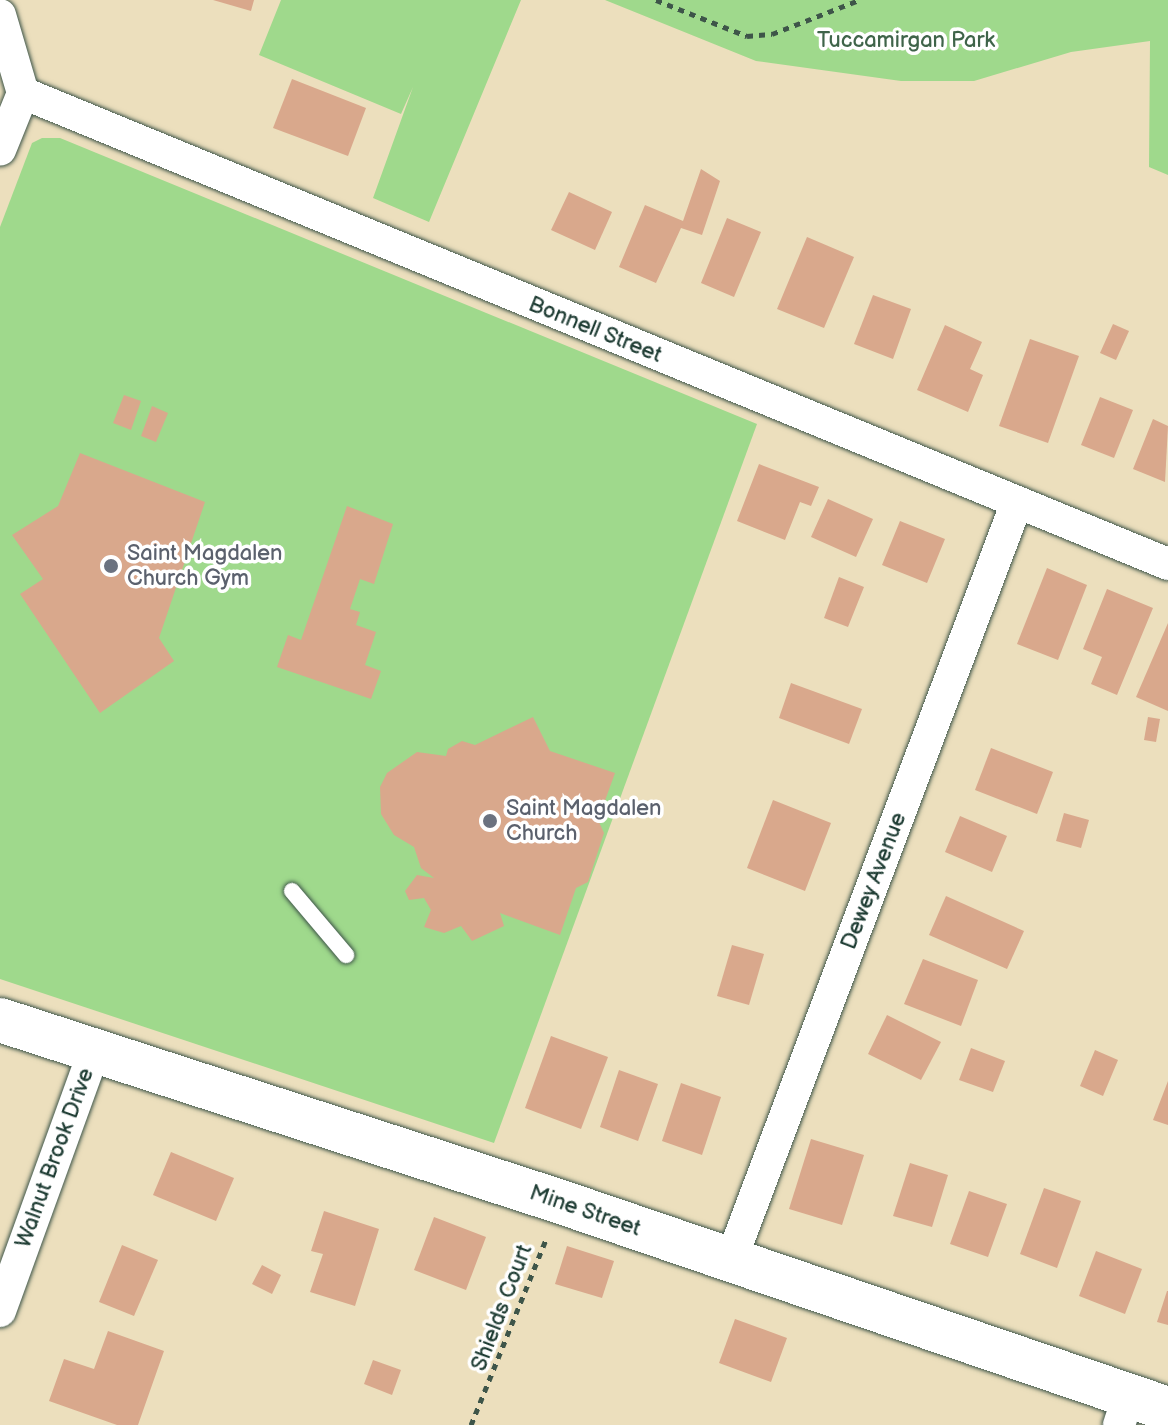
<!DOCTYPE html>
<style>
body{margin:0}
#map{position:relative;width:1168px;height:1425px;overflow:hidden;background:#ecdfbd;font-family:"Balsamiq Sans",sans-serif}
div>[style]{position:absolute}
.green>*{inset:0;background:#9fd98c}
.building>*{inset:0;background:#d9a88c}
.path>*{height:5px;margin-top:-2.5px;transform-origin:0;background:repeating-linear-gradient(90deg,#3e5549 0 6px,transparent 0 12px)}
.roads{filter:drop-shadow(0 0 2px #3e5549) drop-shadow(0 0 2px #3e5549)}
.lane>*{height:16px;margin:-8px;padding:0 8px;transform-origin:8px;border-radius:8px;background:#fff}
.street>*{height:32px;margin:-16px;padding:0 16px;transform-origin:16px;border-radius:16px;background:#fff}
.secondary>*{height:44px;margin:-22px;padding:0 22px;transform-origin:22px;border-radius:22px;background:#fff}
.dots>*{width:22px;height:22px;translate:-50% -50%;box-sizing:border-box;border:4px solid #fff;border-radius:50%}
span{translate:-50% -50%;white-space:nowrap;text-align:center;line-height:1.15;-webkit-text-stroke:7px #fff;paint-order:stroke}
.park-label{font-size:22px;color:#3f644a}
.street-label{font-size:22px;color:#1f3d34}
.worship-label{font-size:22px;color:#5b616d}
.left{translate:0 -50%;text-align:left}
</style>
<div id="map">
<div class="green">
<div style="clip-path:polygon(281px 0,521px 0,429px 222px,373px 198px,413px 87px,401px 114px,259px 55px)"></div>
<div style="clip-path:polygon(605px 0,1168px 0,1168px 175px,1149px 167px,1150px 41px,1071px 52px,974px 81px,901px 81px,756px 61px)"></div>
<div style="clip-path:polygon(42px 138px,60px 138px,757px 424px,494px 1143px,0 979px,0 227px,32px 143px)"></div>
</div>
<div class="building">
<div style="clip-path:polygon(213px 0,254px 0,251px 11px)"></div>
<div style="clip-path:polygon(292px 79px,366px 108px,348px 156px,273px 128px)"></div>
<div style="clip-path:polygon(701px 169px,720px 181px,702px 235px,681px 228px,656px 283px,619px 267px,645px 205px,683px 221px)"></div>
<div style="clip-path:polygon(569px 192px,612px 212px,595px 250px,551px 230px)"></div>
<div style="clip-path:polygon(727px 218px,761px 232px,734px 297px,701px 283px)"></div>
<div style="clip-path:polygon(807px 237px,854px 257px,824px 328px,777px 309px)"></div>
<div style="clip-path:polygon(873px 295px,911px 309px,893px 359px,854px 344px)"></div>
<div style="clip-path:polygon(1113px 324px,1129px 331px,1116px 360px,1100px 353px)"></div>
<div style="clip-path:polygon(945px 325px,982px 342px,970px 369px,983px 375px,968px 412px,917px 390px)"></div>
<div style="clip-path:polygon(1030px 339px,1079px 356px,1048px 443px,999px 426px)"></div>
<div style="clip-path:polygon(124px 395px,141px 401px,131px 430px,113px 423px)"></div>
<div style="clip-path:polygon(1100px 397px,1133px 410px,1114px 458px,1081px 445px)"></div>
<div style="clip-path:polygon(152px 406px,168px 413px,156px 442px,141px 436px)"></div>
<div style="clip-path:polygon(1153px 419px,1168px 426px,1165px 482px,1133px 469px)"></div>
<div style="clip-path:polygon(80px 453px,205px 502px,159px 638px,174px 661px,100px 713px,20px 594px,43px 579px,12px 535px,58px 506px)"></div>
<div style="clip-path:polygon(759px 464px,819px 487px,811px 506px,800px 502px,785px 540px,737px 521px)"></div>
<div style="clip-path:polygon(828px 499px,873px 519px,856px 557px,811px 537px)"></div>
<div style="clip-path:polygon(347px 506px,393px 524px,374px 584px,360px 579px,350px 609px,360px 612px,356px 625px,376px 632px,365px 665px,381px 671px,371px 699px,277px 667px,288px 635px,301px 640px)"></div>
<div style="clip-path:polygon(900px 521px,945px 539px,927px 583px,882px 565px)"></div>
<div style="clip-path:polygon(1047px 568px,1087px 585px,1058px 660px,1017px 644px)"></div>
<div style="clip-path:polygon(839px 577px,864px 587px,848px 627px,824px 618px)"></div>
<div style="clip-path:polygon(1107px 589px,1153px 608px,1117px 695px,1091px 684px,1102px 657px,1083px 649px)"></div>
<div style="clip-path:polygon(1168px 623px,1168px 711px,1136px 697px)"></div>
<div style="clip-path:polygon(791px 683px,862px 709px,849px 744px,779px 718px)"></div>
<div style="clip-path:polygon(533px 717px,550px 751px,615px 773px,598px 820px,604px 833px,588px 882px,576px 888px,560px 935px,500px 913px,504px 926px,472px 941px,461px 926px,444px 933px,424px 927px,431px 910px,424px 898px,409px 900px,405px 891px,417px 875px,434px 878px,421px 868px,414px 847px,394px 835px,381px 814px,380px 787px,387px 773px,417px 752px,446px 756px,448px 749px,462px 741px,475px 745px)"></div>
<div style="clip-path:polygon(1148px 717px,1160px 719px,1156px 742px,1144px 740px)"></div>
<div style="clip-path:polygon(991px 748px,1053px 772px,1037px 814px,975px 790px)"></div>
<div style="clip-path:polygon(773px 800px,831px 823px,805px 891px,747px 868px)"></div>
<div style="clip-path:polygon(1064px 813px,1089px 820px,1081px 848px,1056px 841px)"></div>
<div style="clip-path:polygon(960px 816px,1007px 836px,992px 872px,945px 852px)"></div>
<div style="clip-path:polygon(946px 896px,1024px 931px,1007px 969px,929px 935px)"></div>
<div style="clip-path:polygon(732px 945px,764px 954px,749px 1005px,717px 996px)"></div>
<div style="clip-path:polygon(923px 959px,978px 980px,961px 1026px,904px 1004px)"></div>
<div style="clip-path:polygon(887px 1015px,941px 1042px,921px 1080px,868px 1054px)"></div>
<div style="clip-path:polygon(551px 1036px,608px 1057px,581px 1129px,525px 1108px)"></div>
<div style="clip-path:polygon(971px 1048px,1005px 1061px,993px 1092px,959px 1080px)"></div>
<div style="clip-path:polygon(1095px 1050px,1118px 1060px,1103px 1096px,1080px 1086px)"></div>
<div style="clip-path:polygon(619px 1070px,658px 1084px,638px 1141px,600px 1127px)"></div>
<div style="clip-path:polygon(1168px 1081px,1168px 1125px,1153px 1120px)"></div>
<div style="clip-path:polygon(681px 1083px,721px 1097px,702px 1155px,662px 1141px)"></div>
<div style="clip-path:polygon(811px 1139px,864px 1155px,842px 1225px,789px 1209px)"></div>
<div style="clip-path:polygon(171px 1152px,234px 1178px,216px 1221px,153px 1195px)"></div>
<div style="clip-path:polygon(910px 1163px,948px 1175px,932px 1227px,893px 1216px)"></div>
<div style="clip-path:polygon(1044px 1188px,1081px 1201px,1057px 1268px,1020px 1254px)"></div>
<div style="clip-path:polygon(969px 1191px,1007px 1204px,988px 1257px,950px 1244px)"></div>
<div style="clip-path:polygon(324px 1211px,379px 1229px,355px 1306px,310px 1292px,323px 1254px,311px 1251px)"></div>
<div style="clip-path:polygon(434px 1217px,486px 1237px,466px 1290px,414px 1270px)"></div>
<div style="clip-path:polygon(122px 1245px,158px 1260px,134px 1316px,99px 1302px)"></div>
<div style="clip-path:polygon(567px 1246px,614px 1261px,602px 1298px,555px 1284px)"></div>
<div style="clip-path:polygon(1096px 1251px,1142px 1269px,1125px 1314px,1079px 1296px)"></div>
<div style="clip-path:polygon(262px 1265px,281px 1275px,272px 1294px,252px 1284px)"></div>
<div style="clip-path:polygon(1167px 1291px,1168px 1291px,1168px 1325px,1157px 1322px)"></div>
<div style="clip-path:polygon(735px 1319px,787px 1338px,771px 1382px,719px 1363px)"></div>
<div style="clip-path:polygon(108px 1331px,164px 1351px,138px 1425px,117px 1425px,49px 1401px,64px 1359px,94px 1369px)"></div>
<div style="clip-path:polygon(373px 1360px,401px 1370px,392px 1395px,364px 1384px)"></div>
</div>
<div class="path">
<div style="left:656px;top:0;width:98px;rotate:21.6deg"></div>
<div style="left:747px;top:36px;width:25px;rotate:-5deg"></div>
<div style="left:772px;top:34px;width:93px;rotate:-21.3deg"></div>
<div style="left:471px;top:1425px;width:203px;rotate:-68deg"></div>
</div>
<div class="roads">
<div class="lane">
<div style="left:292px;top:891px;width:84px;rotate:49.8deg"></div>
</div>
<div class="street">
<div style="left:0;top:15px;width:81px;rotate:73.6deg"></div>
<div style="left:23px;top:93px;width:61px;rotate:112deg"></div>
<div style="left:23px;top:93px;width:1238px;rotate:22.36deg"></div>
<div style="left:731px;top:1260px;width:810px;rotate:-69.33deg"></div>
<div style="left:0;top:1311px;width:276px;rotate:-70.1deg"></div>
<div style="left:1119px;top:1425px;width:35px;rotate:-72deg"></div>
</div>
<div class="secondary">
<div style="left:0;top:1020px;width:590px;rotate:17.97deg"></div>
<div style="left:561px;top:1202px;width:641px;rotate:18.83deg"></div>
</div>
</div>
<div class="dots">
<div style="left:111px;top:566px;background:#6b7280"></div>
<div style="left:490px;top:821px;background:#6b7280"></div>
</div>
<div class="park-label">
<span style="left:906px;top:41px">Tuccamirgan Park</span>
</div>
<div class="street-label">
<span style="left:595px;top:330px;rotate:22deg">Bonnell Street</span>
<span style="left:874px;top:881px;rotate:-69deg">Dewey Avenue</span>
<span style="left:55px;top:1158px;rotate:-70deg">Walnut Brook Drive</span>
<span style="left:585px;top:1211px;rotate:19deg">Mine Street</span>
<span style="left:502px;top:1308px;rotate:-69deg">Shields Court</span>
</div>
<div class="worship-label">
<span class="left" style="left:127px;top:566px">Saint Magdalen<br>Church Gym</span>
<span class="left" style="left:506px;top:821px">Saint Magdalen<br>Church</span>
</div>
</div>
